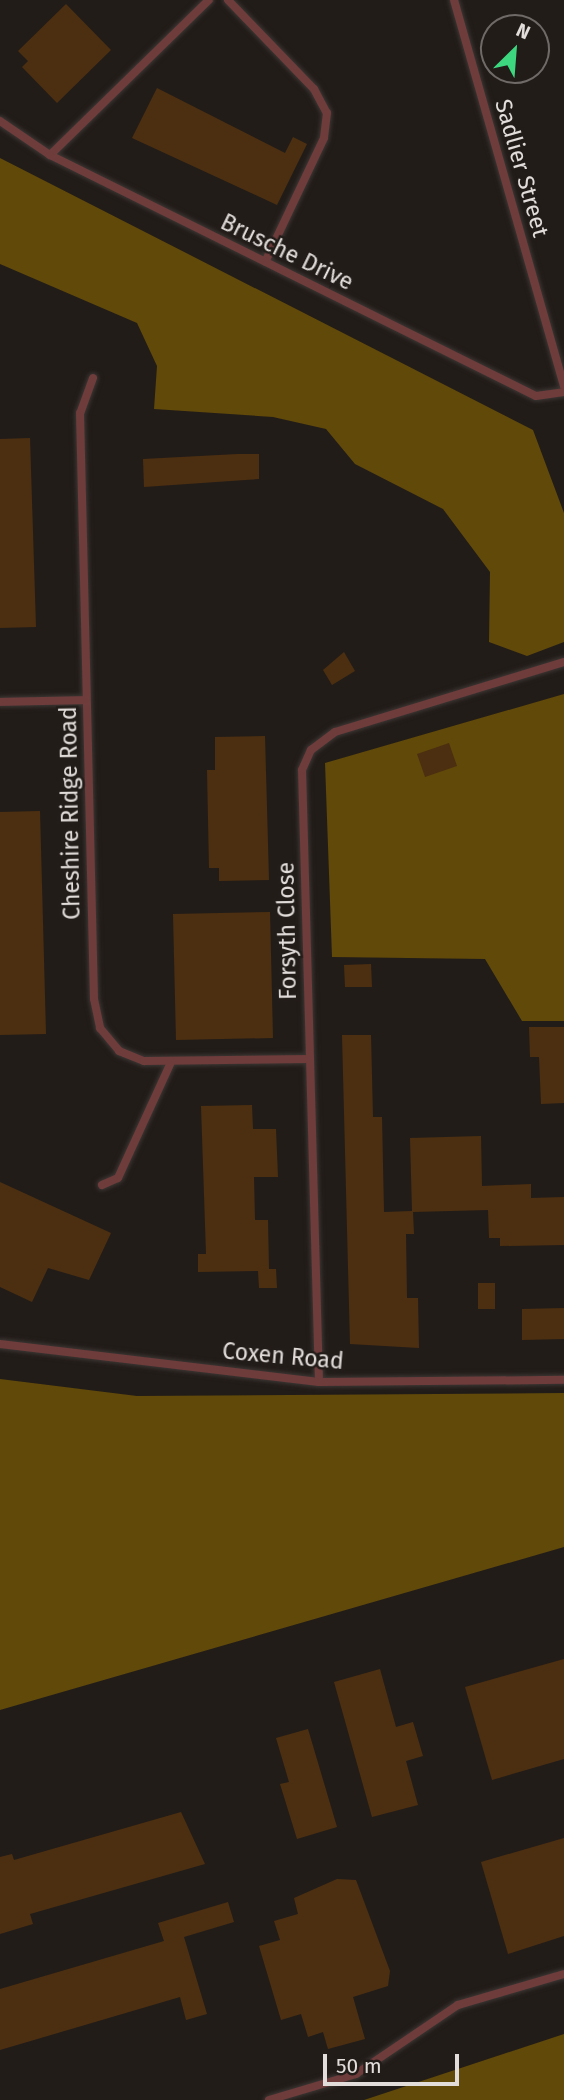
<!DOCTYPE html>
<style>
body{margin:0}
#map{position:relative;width:564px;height:2100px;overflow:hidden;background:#221c19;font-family:"Fira Sans",sans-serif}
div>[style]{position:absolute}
.forest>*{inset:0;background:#604909}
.building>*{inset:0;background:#4c2f10}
.roads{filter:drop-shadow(0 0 2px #3d3734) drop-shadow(0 0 2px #3d3734)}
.service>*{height:8px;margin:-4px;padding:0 4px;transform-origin:4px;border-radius:4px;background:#6f3c3c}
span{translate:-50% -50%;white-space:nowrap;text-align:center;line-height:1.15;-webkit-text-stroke:5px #221c19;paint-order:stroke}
.street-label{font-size:23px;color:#e2dddb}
.north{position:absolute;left:480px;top:14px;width:70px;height:70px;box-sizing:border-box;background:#221c19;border:2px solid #6f6967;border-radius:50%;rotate:25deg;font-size:19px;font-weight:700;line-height:28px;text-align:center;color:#e2dddb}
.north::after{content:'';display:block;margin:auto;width:24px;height:32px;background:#3cd77e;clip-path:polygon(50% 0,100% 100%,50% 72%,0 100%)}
.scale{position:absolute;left:323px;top:2054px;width:136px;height:32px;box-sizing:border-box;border:4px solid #e2dddb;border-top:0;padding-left:9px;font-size:21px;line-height:24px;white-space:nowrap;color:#e2dddb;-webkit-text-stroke:5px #221c19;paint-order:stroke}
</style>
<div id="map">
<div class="forest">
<div style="clip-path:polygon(0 158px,533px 430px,564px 513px,564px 642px,527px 656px,489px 642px,490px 572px,443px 509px,355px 464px,326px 429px,273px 417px,154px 409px,157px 366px,137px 323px,0 264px)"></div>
<div style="clip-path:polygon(564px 694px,564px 1021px,522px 1021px,485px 959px,332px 957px,325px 763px)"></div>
<div style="clip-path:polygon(0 1379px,137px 1396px,564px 1393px,564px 1547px,0 1710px)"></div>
<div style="clip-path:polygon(564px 2034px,564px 2100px,364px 2100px)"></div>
</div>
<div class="building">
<div style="clip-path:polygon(66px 4px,111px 50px,57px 103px,22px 67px,28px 61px,18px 51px)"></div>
<div style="clip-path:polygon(157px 88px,285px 153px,293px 137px,307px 144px,277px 205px,132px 138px)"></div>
<div style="clip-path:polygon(30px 438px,36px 627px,0 628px,0 439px)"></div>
<div style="clip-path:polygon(238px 454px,259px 454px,259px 479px,144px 487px,143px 459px)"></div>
<div style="clip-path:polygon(344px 652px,355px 671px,332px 685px,323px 670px)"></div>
<div style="clip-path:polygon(265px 736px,269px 880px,219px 881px,219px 868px,209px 868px,207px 770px,215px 770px,215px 737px)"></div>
<div style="clip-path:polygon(449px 743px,457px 766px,425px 777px,417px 754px)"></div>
<div style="clip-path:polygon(40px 811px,46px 1034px,0 1035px,0 812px)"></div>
<div style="clip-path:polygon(270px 912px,273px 1038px,176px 1040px,173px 914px)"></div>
<div style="clip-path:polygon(371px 964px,372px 987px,345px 987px,344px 965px)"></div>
<div style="clip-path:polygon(529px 1027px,564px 1027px,564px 1103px,541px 1104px,539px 1057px,530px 1057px)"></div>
<div style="clip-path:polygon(342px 1035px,371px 1035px,373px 1117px,382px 1117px,384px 1212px,412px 1211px,410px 1138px,481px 1136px,482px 1186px,531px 1184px,531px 1198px,564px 1197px,564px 1245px,500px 1246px,500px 1238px,489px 1238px,488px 1210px,413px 1212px,414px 1234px,406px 1234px,407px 1298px,418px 1298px,419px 1348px,350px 1344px)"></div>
<div style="clip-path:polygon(252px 1105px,253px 1129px,276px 1129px,278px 1177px,254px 1177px,255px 1220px,268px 1220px,269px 1269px,276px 1269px,277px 1288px,259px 1288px,258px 1271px,198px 1272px,198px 1254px,206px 1254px,201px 1106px)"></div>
<div style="clip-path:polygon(0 1182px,111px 1233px,89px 1280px,48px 1268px,32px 1302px,0 1287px)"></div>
<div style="clip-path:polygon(478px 1283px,495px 1283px,495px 1309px,478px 1309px)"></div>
<div style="clip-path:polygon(564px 1308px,564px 1339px,522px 1340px,522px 1309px)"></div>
<div style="clip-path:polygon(564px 1659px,564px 1759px,492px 1780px,465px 1687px)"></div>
<div style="clip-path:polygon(380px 1669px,396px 1727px,413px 1722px,423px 1756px,406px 1761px,418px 1805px,372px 1817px,334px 1682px)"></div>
<div style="clip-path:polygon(308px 1729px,337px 1827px,297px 1839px,280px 1784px,289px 1782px,276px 1738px)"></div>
<div style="clip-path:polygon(181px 1812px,205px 1864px,30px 1914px,33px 1924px,0 1934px,0 1857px,12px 1854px,14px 1860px)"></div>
<div style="clip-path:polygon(564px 1838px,564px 1936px,508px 1954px,481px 1862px)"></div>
<div style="clip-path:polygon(337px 1879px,356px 1880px,390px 1971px,388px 1986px,353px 1997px,365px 2039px,328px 2049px,323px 2032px,308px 2037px,301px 2014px,281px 2020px,259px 1946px,280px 1940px,274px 1921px,298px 1914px,294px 1898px)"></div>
<div style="clip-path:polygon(228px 1902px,234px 1922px,184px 1937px,207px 2014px,186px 2020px,180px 1997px,0 2050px,0 1989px,164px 1941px,158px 1923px)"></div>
</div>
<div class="roads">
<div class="service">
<div style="left:228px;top:0;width:124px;rotate:46deg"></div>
<div style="left:314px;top:89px;width:27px;rotate:62deg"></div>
<div style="left:327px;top:113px;width:25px;rotate:97deg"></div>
<div style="left:324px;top:138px;width:137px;rotate:115.4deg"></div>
<div style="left:454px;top:0;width:402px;rotate:74.1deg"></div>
<div style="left:0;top:121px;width:60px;rotate:34.2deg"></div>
<div style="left:50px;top:155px;width:542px;rotate:26.38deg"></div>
<div style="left:536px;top:396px;width:28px;rotate:-8deg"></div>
<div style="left:50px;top:155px;width:222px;rotate:-44.3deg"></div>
<div style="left:93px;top:378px;width:37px;rotate:110deg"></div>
<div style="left:80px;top:413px;width:586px;rotate:88.63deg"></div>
<div style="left:94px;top:999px;width:30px;rotate:78deg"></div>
<div style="left:100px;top:1028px;width:30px;rotate:50deg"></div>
<div style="left:119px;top:1051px;width:27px;rotate:22deg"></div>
<div style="left:144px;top:1061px;width:165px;rotate:-0.7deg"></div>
<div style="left:0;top:702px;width:86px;rotate:-1.3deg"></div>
<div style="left:102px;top:1185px;width:17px;rotate:-24deg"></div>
<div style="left:118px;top:1178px;width:128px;rotate:-65.4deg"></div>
<div style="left:0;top:1344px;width:321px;rotate:6.8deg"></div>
<div style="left:319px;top:1382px;width:245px;rotate:-0.5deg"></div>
<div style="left:319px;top:1382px;width:612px;rotate:-91.59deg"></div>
<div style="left:302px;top:770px;width:22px;rotate:-66deg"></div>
<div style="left:311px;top:750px;width:30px;rotate:-37deg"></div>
<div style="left:335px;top:732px;width:239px;rotate:-17deg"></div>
<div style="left:269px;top:2100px;width:91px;rotate:-16.6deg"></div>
<div style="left:356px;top:2074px;width:123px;rotate:-34.1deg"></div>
<div style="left:458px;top:2005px;width:110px;rotate:-16.3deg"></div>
</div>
</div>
<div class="street-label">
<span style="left:522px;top:168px;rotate:74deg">Sadlier Street</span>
<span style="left:287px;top:252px;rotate:26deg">Brusche Drive</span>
<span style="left:70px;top:813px;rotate:-91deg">Cheshire Ridge Road</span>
<span style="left:287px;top:931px;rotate:-91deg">Forsyth Close</span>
<span style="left:283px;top:1356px;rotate:5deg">Coxen Road</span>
</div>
<div class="north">N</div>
<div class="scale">50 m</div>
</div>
